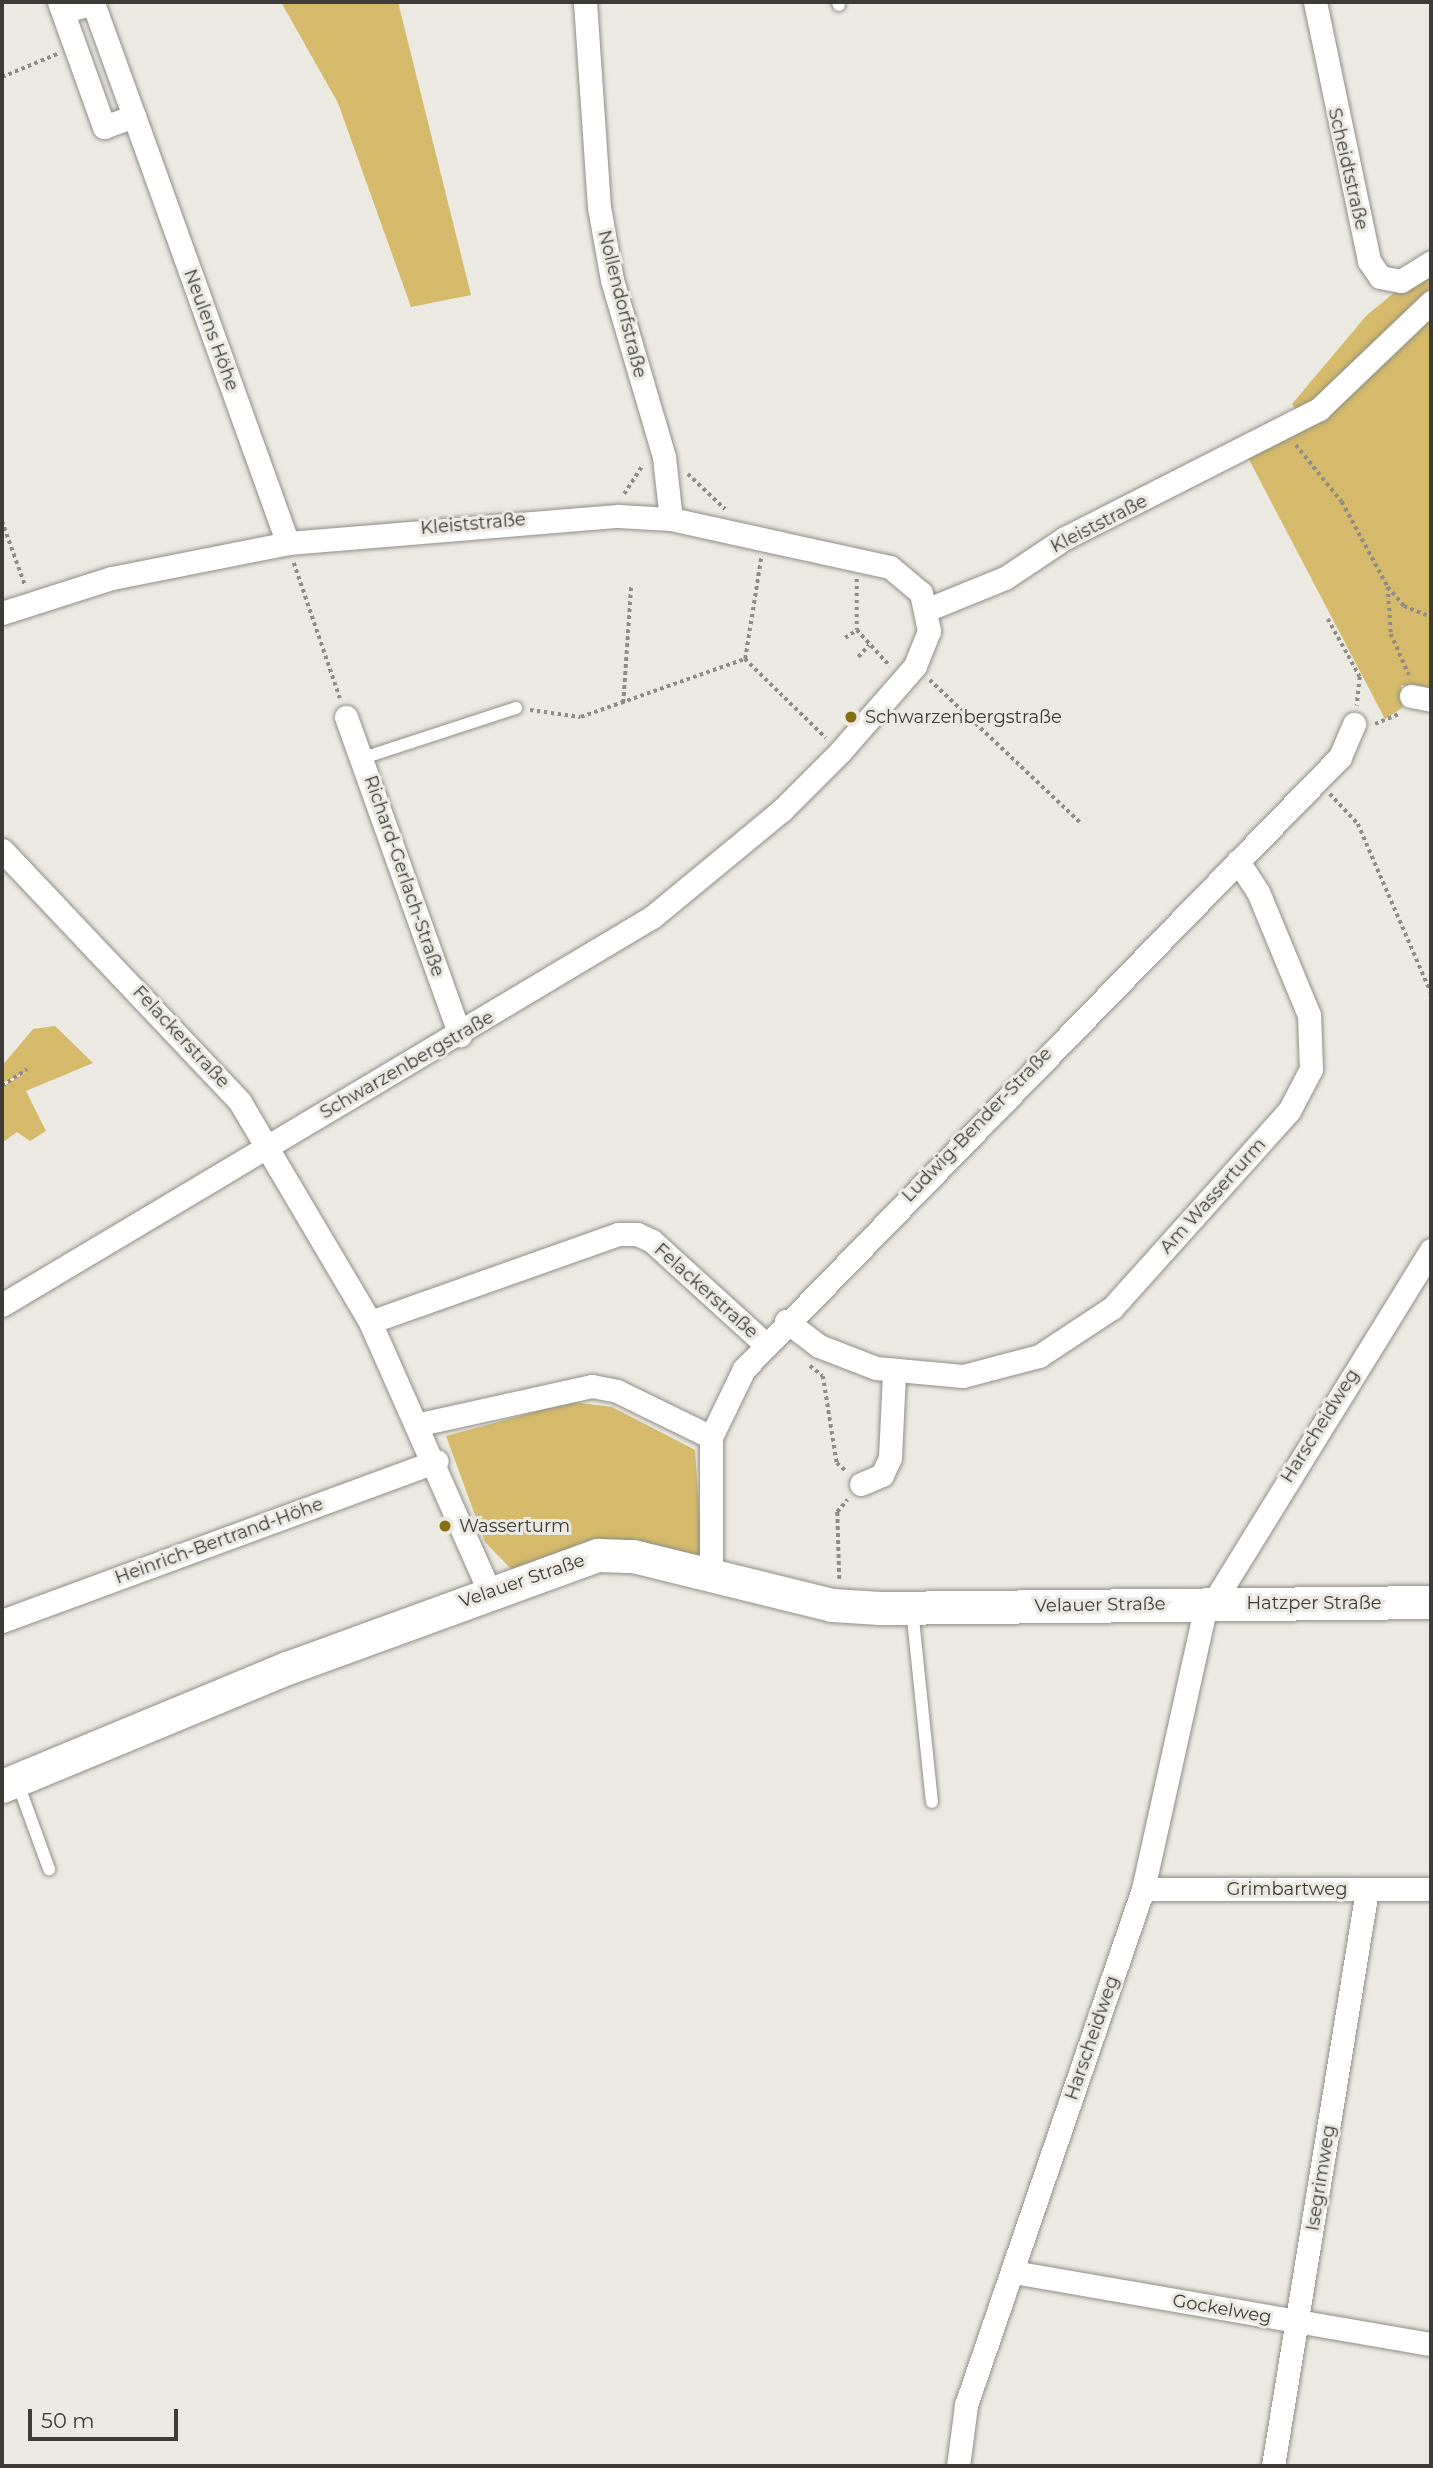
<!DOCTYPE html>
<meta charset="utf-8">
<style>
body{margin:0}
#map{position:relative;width:1433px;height:2468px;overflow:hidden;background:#ece9e2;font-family:Montserrat,sans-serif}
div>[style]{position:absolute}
.green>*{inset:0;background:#d4ba6a}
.path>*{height:3.5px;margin-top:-1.75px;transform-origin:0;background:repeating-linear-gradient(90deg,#8e8c87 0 3.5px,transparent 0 7px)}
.roads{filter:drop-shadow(0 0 2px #8f8d87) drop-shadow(0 0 2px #8f8d87)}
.lane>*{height:12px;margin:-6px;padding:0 6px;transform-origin:6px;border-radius:6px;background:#fff}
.street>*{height:23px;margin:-11.5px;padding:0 11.5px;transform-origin:11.5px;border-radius:11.5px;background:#fff}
.secondary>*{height:33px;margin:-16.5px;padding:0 16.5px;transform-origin:16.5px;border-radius:16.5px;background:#fff}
.dots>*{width:19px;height:19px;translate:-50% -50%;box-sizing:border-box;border:4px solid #ece9e2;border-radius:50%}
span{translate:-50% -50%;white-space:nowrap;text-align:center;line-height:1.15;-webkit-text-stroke:6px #ece9e2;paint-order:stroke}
.street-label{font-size:18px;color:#3c3b38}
.poi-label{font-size:18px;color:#3c3b38}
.left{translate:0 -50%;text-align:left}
.frame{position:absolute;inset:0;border:4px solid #3c3b38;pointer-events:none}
.scale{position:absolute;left:28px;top:2409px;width:150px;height:32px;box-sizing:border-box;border:4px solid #3c3b38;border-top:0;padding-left:9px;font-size:21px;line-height:24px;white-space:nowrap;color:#3c3b38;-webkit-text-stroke:5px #ece9e2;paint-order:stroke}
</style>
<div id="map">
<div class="green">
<div style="clip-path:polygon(281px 2px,398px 2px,471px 295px,411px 307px,338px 103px)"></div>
<div style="clip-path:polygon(1431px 262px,1431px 295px,1302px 417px,1292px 404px,1366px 316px)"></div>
<div style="clip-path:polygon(1431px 305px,1431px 687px,1401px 685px,1402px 708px,1385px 719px,1245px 452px,1273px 437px)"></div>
<div style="clip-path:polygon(55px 1026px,93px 1063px,26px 1091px,46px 1131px,30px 1141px,17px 1132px,2px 1143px,2px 1087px,28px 1071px,2px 1083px,2px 1066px,33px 1029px)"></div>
<div style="clip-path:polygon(572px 1402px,612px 1407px,695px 1450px,703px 1561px,514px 1572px,485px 1542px,446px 1436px)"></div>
</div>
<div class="path">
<div style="left:2px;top:77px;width:60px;rotate:-22.7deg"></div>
<div style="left:1296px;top:445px;width:73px;rotate:51.1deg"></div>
<div style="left:1342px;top:502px;width:97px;rotate:61.6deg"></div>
<div style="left:1388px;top:587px;width:25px;rotate:50deg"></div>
<div style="left:1404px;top:606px;width:29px;rotate:22deg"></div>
<div style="left:688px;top:474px;width:51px;rotate:43.4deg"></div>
<div style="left:624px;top:494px;width:33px;rotate:-57deg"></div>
<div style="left:2px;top:521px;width:68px;rotate:70.2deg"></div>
<div style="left:294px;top:563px;width:143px;rotate:71.2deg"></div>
<div style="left:857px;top:579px;width:51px;rotate:90deg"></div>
<div style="left:857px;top:630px;width:49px;rotate:47.5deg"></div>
<div style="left:1388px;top:587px;width:47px;rotate:86.3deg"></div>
<div style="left:1391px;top:634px;width:45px;rotate:66.3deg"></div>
<div style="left:1328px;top:619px;width:66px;rotate:61.1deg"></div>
<div style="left:1360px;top:677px;width:29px;rotate:96deg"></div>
<div style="left:845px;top:638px;width:14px;rotate:-34deg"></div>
<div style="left:858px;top:657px;width:16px;rotate:-47deg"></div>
<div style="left:745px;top:659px;width:102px;rotate:-81deg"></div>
<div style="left:930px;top:680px;width:209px;rotate:43.5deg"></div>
<div style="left:623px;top:703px;width:118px;rotate:-86.1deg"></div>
<div style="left:530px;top:710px;width:51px;rotate:7.8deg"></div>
<div style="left:581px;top:717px;width:174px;rotate:-19.5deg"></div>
<div style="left:745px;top:659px;width:113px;rotate:44.3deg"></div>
<div style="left:1375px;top:724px;width:26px;rotate:-23deg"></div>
<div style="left:1330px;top:794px;width:41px;rotate:47deg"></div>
<div style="left:1358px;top:824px;width:184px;rotate:66.6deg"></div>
<div style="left:2px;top:1086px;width:30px;rotate:-34deg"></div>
<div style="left:810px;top:1366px;width:16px;rotate:38deg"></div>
<div style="left:823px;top:1376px;width:88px;rotate:80.9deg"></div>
<div style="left:837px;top:1463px;width:13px;rotate:42deg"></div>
<div style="left:839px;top:1579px;width:67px;rotate:-91.7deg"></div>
<div style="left:837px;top:1512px;width:16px;rotate:-50deg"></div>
</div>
<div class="roads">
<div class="lane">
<div style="left:838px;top:2px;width:3px;rotate:72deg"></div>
<div style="left:363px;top:758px;width:161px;rotate:-18.1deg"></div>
<div style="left:912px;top:1609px;width:194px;rotate:84.1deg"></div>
<div style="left:17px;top:1781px;width:94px;rotate:70deg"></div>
</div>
<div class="street">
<div style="left:59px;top:2px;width:133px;rotate:70.2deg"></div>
<div style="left:104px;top:127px;width:32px;rotate:-20deg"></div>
<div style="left:134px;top:116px;width:454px;rotate:70.2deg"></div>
<div style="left:585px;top:2px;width:205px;rotate:86.1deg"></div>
<div style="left:599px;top:207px;width:74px;rotate:79.9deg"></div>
<div style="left:612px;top:280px;width:184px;rotate:73.6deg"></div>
<div style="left:664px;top:457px;width:62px;rotate:83.6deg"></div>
<div style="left:1315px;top:2px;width:265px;rotate:78.2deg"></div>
<div style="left:1369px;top:261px;width:19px;rotate:55deg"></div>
<div style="left:1380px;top:277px;width:21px;rotate:11deg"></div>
<div style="left:1401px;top:281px;width:36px;rotate:-32deg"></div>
<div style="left:63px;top:12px;width:31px;rotate:-17deg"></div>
<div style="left:93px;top:3px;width:120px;rotate:70.1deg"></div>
<div style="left:926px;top:610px;width:85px;rotate:-22.1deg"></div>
<div style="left:1005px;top:578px;width:72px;rotate:-33.7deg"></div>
<div style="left:1065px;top:538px;width:285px;rotate:-26.9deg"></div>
<div style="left:1319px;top:409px;width:155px;rotate:-43.7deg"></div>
<div style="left:2px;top:613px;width:115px;rotate:-17.7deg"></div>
<div style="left:112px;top:578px;width:179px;rotate:-11.2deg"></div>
<div style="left:288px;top:543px;width:331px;rotate:-4.7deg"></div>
<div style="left:618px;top:516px;width:53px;rotate:3.2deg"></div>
<div style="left:671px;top:519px;width:224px;rotate:12.4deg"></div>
<div style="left:890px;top:567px;width:40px;rotate:40deg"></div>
<div style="left:921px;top:593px;width:39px;rotate:78deg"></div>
<div style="left:929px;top:631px;width:38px;rotate:112deg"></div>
<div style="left:915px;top:666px;width:114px;rotate:131.1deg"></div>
<div style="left:840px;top:752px;width:82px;rotate:135deg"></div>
<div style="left:782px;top:810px;width:168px;rotate:140.5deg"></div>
<div style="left:652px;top:917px;width:757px;rotate:149.17deg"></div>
<div style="left:1411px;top:696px;width:20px;rotate:11deg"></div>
<div style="left:346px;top:717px;width:338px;rotate:70.3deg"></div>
<div style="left:2px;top:850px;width:347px;rotate:46.6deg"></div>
<div style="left:240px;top:1102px;width:256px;rotate:59.4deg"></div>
<div style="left:370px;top:1322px;width:294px;rotate:66.1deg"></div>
<div style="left:786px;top:1321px;width:41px;rotate:37.1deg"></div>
<div style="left:819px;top:1346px;width:61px;rotate:21.1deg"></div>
<div style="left:876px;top:1368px;width:87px;rotate:5.3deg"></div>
<div style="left:963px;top:1376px;width:79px;rotate:-14.7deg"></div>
<div style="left:1039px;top:1356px;width:87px;rotate:-33.3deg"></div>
<div style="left:1112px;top:1308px;width:265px;rotate:-48.1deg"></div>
<div style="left:1289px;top:1111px;width:47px;rotate:-62.4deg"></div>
<div style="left:1311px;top:1069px;width:54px;rotate:-92.1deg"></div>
<div style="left:1309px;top:1015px;width:133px;rotate:-112.5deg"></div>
<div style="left:1258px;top:892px;width:37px;rotate:-123deg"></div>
<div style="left:370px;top:1322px;width:263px;rotate:-19.5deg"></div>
<div style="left:618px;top:1234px;width:19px"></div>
<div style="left:637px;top:1234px;width:17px;rotate:25deg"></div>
<div style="left:652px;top:1241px;width:151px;rotate:42.3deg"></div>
<div style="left:420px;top:1424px;width:176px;rotate:-12.5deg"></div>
<div style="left:592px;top:1386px;width:25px;rotate:11deg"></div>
<div style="left:617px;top:1391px;width:105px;rotate:26.1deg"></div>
<div style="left:861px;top:1484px;width:23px;rotate:-23deg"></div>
<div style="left:882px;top:1475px;width:19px;rotate:-65deg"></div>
<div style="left:890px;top:1458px;width:85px;rotate:-87.3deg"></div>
<div style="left:711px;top:1576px;width:139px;rotate:-90deg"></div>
<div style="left:711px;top:1437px;width:76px;rotate:-64.1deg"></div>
<div style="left:744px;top:1369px;width:854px;rotate:-45.76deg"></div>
<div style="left:1340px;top:757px;width:36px;rotate:-67deg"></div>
<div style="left:1213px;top:1603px;width:415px;rotate:-58.3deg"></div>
<div style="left:2px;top:1621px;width:463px;rotate:-20.2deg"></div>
<div style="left:1143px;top:1889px;width:288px"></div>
<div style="left:1013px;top:2272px;width:424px;rotate:9.8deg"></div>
<div style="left:958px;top:2466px;width:62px;rotate:-82.5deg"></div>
<div style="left:966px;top:2405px;width:546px;rotate:-71.07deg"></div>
<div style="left:1143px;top:1889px;width:292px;rotate:-77.5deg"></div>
<div style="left:1273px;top:2466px;width:584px;rotate:-80.73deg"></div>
</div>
<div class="secondary">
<div style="left:2px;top:1786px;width:308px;rotate:-22.5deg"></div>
<div style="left:287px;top:1668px;width:331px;rotate:-20deg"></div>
<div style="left:598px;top:1555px;width:35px;rotate:2deg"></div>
<div style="left:633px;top:1556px;width:205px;rotate:13.8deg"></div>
<div style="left:832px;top:1605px;width:48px;rotate:3.6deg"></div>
<div style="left:880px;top:1608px;width:551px;rotate:-0.62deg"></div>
</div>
</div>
<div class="dots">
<div style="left:851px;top:717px;background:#896f10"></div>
<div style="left:445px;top:1526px;background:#896f10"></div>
</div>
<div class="street-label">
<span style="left:1348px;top:169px;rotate:77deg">Scheidtstraße</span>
<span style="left:622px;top:304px;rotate:76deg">Nollendorfstraße</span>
<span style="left:211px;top:330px;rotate:70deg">Neulens Höhe</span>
<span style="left:473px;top:524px;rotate:-5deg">Kleiststraße</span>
<span style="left:1099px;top:524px;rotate:-27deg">Kleiststraße</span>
<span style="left:404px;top:876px;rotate:71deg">Richard-Gerlach-Straße</span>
<span style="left:181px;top:1037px;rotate:47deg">Felackerstraße</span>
<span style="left:407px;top:1065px;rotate:-30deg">Schwarzenbergstraße</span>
<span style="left:977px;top:1125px;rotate:-46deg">Ludwig-Bender-Straße</span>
<span style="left:1213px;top:1196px;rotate:-48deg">Am Wasserturm</span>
<span style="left:706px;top:1291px;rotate:42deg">Felackerstraße</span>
<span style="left:1320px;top:1426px;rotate:-58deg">Harscheidweg</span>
<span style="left:219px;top:1541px;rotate:-20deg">Heinrich-Bertrand-Höhe</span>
<span style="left:522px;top:1581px;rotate:-19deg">Velauer Straße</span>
<span style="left:1314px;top:1603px">Hatzper Straße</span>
<span style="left:1100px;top:1605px;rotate:-1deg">Velauer Straße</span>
<span style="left:1287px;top:1889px">Grimbartweg</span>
<span style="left:1092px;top:2038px;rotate:-71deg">Harscheidweg</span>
<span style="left:1321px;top:2178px;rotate:-81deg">Isegrimweg</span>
<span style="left:1222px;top:2309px;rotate:10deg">Gockelweg</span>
</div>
<div class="poi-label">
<span class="left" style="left:865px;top:717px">Schwarzenbergstraße</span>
<span class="left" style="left:459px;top:1526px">Wasserturm</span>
</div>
<div class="frame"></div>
<div class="scale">50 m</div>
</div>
